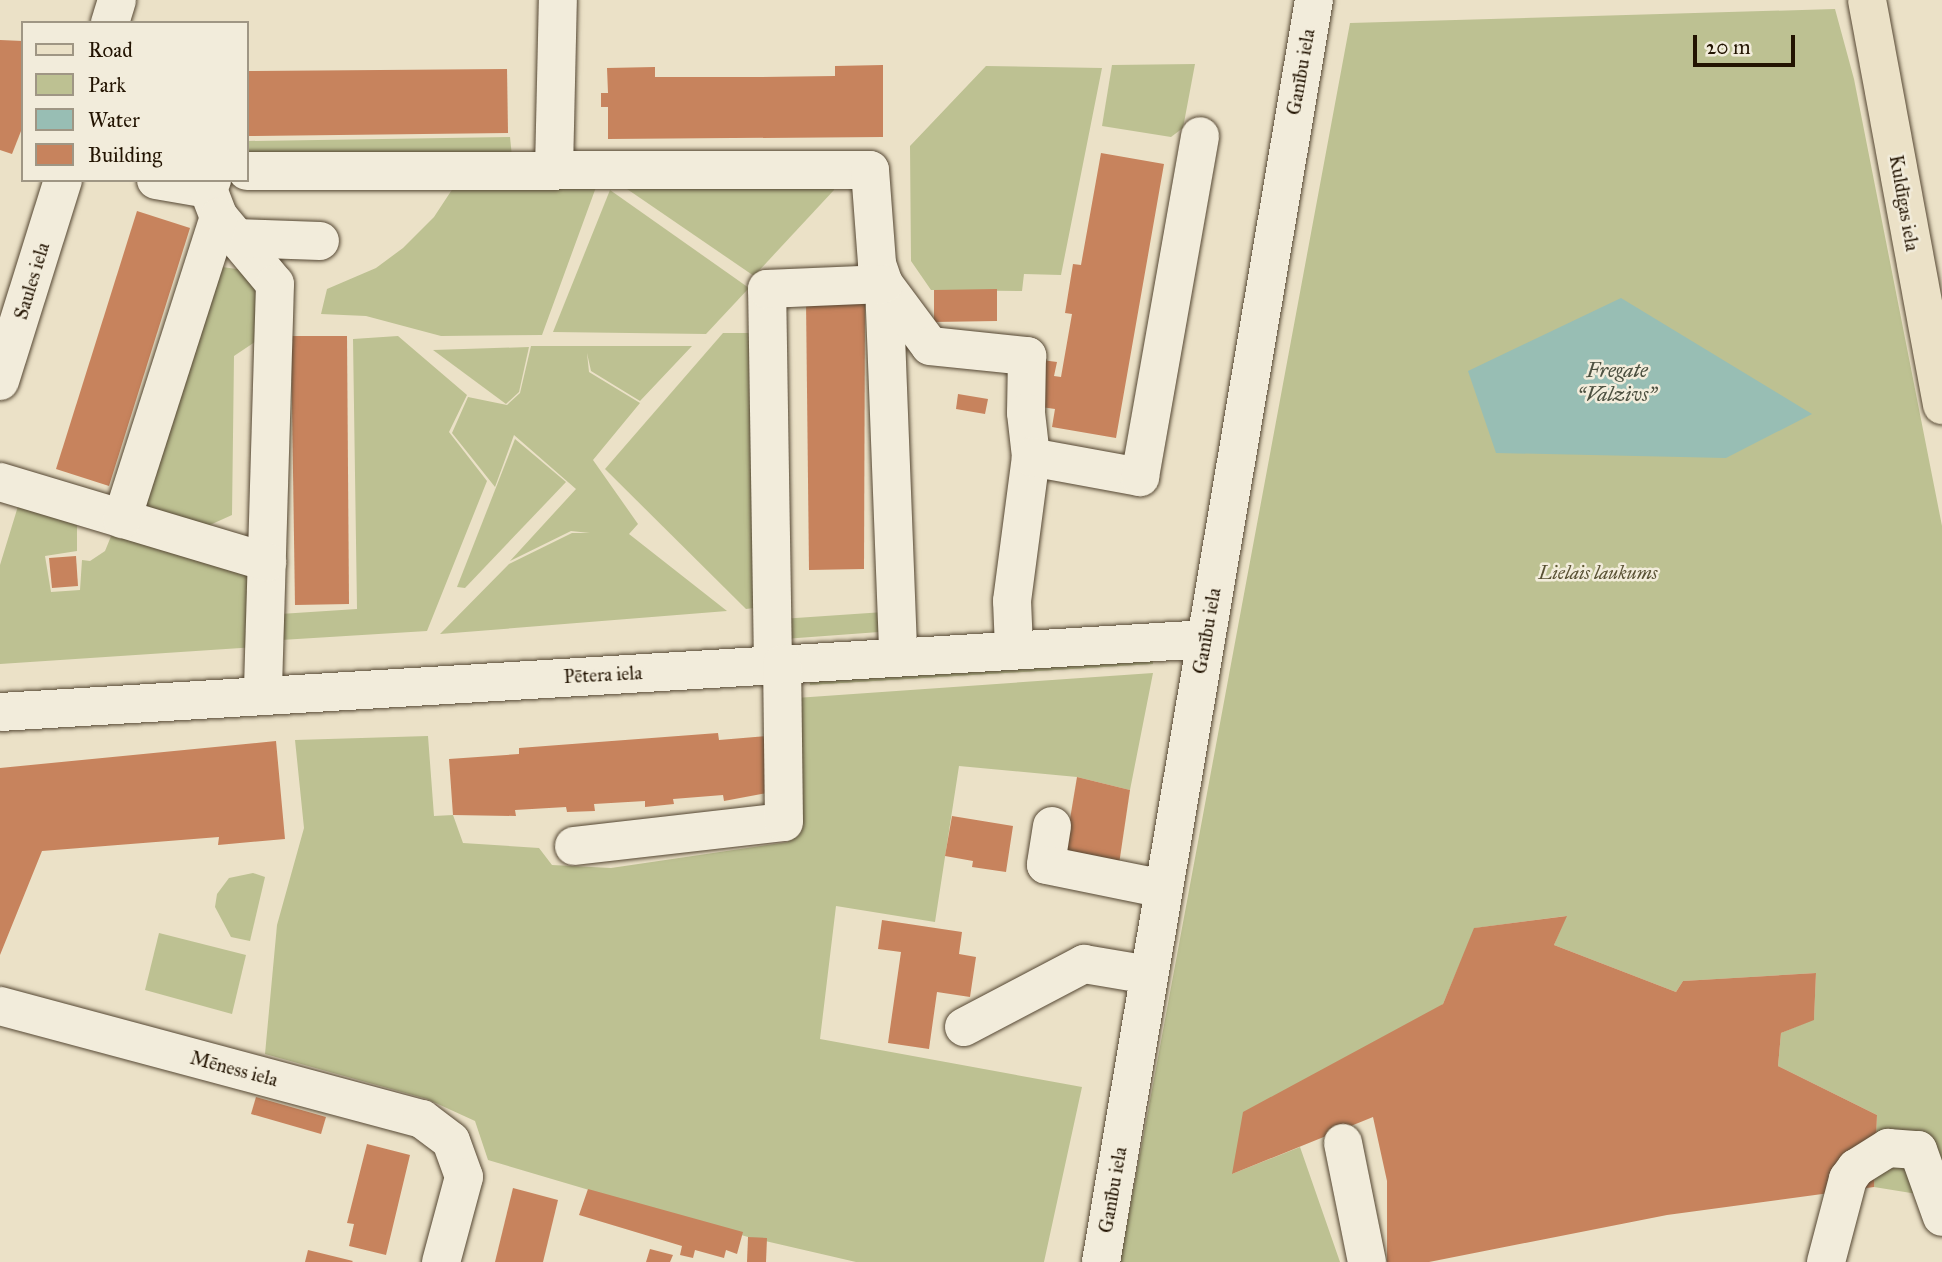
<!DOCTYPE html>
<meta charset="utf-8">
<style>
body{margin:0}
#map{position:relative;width:1942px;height:1262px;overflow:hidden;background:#ebe1c7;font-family:"IM FELL Great Primer",serif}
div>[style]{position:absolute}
.green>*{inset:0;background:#bdc192}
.water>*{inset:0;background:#98beb4}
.building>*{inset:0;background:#c7835d}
.roads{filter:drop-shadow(0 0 2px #554733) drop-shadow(0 0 2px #554733)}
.minor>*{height:38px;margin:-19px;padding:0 19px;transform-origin:19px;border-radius:19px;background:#f2ecdb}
.major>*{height:38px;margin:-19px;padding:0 19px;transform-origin:19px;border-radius:19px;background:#ebe1c7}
span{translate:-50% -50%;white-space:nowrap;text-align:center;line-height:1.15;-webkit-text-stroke:5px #f2ecdb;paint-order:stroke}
.street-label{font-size:19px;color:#231402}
.park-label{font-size:19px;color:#595134;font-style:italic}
.water-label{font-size:21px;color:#4c5040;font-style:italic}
.legend{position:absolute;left:21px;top:21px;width:228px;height:161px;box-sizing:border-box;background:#f2ecdb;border:2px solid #9f9684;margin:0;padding:9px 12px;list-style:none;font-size:21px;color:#231402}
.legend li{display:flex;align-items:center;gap:14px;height:35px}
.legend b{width:35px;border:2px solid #9f9684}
.scale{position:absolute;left:1693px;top:35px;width:102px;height:32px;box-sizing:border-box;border:4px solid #231402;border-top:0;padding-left:9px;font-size:21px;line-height:24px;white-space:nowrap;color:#231402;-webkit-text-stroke:5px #f2ecdb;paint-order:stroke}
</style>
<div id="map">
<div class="green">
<div style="clip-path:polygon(1835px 9px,1854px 79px,1942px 526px,1942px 1198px,1874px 1187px,1877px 1115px,1778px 1066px,1781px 1033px,1814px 1019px,1816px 973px,1683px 981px,1676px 992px,1554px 945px,1566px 916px,1475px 928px,1443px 1004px,1232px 1174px,1300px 1147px,1340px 1262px,1120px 1262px,1350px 23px)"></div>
<div style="clip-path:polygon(1195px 64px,1183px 128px,1171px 137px,1102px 126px,1112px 65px)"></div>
<div style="clip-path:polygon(986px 66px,1102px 68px,1061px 275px,1024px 274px,1022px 291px,931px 290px,911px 261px,910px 146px)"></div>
<div style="clip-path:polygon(510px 137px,512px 157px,247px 167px,247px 141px)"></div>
<div style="clip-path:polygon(834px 177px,834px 190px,754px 276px,627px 189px)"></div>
<div style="clip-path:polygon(459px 179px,599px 179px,542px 335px,441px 336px,366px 316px,321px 314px,327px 289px,376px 268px,403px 248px,434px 217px)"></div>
<div style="clip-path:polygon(610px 190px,749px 288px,706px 334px,553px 332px)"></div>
<div style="clip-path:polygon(222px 267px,244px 270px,257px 284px,261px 338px,234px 356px,232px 515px,201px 529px,141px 511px)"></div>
<div style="clip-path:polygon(723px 333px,751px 333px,754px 608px,746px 609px,605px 469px)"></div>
<div style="clip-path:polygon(398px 336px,467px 395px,449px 432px,487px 481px,427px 631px,281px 640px,280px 614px,357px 609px,353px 339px)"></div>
<div style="clip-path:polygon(531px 346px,692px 346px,640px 401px,591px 371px,587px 353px,589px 372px,640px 403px,593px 460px,638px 524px,629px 534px,727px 611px,440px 634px,509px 564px,572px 533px,590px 533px,571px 531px,510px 561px,576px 489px,514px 435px,495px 487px,452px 433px,468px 397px,507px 405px,520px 393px)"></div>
<div style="clip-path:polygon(529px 347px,519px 392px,506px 404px,433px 350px)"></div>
<div style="clip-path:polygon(515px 439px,566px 482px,465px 588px,457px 587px)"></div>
<div style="clip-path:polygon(19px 503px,77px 517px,77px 551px,45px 556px,51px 592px,80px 590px,82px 560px,90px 561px,105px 551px,114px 529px,259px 571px,257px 647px,0 664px,0 565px)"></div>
<div style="clip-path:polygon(884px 612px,879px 632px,784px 639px,781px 619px)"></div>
<div style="clip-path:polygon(1152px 647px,1153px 664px,810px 685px,809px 675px)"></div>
<div style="clip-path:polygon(1153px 673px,1130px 790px,1077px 777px,959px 766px,935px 922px,836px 906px,820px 1039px,1082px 1087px,1044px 1262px,856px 1262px,748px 1237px,488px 1160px,475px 1121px,427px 1099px,265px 1054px,277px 925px,304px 828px,295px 740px,428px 736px,434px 816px,453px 815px,463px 843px,539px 848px,552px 865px,611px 868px,788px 842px,796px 698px)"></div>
<div style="clip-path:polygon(253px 873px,265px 877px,250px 941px,231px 937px,215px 907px,217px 894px,229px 878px)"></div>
<div style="clip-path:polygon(159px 933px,246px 955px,232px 1014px,145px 990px)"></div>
</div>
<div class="water">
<div style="clip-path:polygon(1621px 298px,1812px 414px,1726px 458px,1496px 453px,1468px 371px)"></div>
</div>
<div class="building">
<div style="clip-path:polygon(0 40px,23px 41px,23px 126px,12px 154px,0 150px)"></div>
<div style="clip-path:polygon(883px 65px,883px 137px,608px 139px,608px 107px,601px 107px,601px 93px,608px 93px,607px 68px,655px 67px,655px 77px,754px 77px,835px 76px,835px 66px)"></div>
<div style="clip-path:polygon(507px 69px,508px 133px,247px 136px,247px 71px)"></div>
<div style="clip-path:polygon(1101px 153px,1164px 164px,1116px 438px,1052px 427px,1055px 409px,1034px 406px,1042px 360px,1057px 362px,1054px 376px,1061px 377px,1072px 314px,1065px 313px,1073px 264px,1081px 265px)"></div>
<div style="clip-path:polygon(137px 211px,190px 228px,109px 486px,56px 469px)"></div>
<div style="clip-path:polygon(997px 289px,997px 321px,934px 322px,934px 290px)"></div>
<div style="clip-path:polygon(806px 300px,865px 300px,864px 569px,809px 570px)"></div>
<div style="clip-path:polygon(291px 336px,347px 336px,349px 604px,295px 605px)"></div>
<div style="clip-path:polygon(958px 394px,988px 399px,985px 414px,956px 409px)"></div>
<div style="clip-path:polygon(76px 556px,78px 586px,52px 588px,49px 558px)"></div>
<div style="clip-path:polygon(718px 733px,719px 740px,768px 736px,772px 792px,724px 801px,723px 795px,673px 799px,674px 804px,645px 807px,645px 801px,594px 804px,595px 811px,567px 812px,566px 807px,515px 810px,516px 816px,453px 815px,449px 759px,519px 754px,519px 748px)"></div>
<div style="clip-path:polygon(276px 741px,285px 839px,218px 845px,219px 837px,42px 851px,0 955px,0 768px)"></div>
<div style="clip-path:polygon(1077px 777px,1130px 790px,1118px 871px,1063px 861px)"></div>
<div style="clip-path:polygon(952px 816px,1013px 826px,1006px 872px,972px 867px,973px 861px,945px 856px)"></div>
<div style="clip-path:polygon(1567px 916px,1554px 945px,1676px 992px,1683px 981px,1816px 973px,1814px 1020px,1781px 1033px,1778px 1066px,1877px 1115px,1874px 1187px,1667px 1215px,1429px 1262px,1387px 1262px,1387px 1181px,1373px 1117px,1232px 1174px,1243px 1112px,1443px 1004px,1474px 928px)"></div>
<div style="clip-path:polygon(882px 920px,962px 932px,959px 954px,976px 957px,970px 997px,937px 992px,929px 1049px,888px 1043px,901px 952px,878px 949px)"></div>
<div style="clip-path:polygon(256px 1097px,326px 1117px,321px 1134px,251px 1114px)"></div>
<div style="clip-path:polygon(367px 1144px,410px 1155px,386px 1255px,349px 1246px,354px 1224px,347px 1223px)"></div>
<div style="clip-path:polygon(513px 1188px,558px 1200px,543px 1262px,495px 1262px)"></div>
<div style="clip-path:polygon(588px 1189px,743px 1232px,737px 1254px,726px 1250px,724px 1258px,695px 1250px,693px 1258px,680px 1255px,682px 1246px,579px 1215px)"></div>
<div style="clip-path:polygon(748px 1237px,767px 1238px,766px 1262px,747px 1262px)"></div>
<div style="clip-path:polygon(650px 1249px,673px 1255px,670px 1262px,646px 1262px)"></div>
<div style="clip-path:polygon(308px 1250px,353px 1261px,352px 1262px,305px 1262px)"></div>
</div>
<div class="roads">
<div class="minor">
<div style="left:110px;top:23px;width:24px;rotate:-73deg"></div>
<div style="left:554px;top:170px;width:170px;rotate:-88.7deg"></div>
<div style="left:247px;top:171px;width:623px;rotate:-0.09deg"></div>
<div style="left:870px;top:170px;width:94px;rotate:85.7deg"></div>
<div style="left:877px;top:264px;width:21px;rotate:71deg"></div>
<div style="left:884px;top:284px;width:372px;rotate:87.8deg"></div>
<div style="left:156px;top:180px;width:53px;rotate:9.8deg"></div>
<div style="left:208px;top:189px;width:10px;rotate:-66deg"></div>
<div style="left:208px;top:189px;width:30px;rotate:69deg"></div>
<div style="left:219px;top:217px;width:87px;rotate:50.1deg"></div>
<div style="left:275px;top:284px;width:412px;rotate:91.7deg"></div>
<div style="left:236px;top:238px;width:84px;rotate:2deg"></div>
<div style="left:884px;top:284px;width:77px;rotate:53.4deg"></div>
<div style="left:930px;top:346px;width:98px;rotate:5.9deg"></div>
<div style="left:1027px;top:356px;width:57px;rotate:91deg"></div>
<div style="left:1026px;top:413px;width:44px;rotate:83.5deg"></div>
<div style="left:0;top:381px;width:211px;rotate:-72.6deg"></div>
<div style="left:0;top:482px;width:279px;rotate:16.7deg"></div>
<div style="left:122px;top:519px;width:317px;rotate:-72.2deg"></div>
<div style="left:1014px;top:648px;width:47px;rotate:-92.4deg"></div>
<div style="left:1012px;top:601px;width:145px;rotate:-82.5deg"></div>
<div style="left:1031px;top:457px;width:111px;rotate:10.4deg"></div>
<div style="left:1140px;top:477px;width:346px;rotate:-80deg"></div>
<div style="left:773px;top:665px;width:376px;rotate:-90.9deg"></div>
<div style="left:767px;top:289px;width:117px;rotate:-2.4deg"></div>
<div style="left:0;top:712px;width:1208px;rotate:-3.46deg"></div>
<div style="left:1052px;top:826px;width:39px;rotate:99deg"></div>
<div style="left:1046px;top:865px;width:120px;rotate:11.5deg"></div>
<div style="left:574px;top:846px;width:211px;rotate:-6.5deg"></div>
<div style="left:784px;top:822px;width:158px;rotate:-90.7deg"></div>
<div style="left:0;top:1006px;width:437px;rotate:15deg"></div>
<div style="left:422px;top:1119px;width:36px;rotate:37deg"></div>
<div style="left:451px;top:1141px;width:38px;rotate:70deg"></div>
<div style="left:464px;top:1177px;width:88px;rotate:105.1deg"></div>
<div style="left:964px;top:1027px;width:136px;rotate:-27.7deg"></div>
<div style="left:1084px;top:964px;width:66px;rotate:9.6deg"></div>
<div style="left:1343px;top:1143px;width:121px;rotate:78.6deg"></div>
<div style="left:1101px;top:1262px;width:1280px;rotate:-80.42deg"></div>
<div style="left:1826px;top:1262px;width:86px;rotate:-75.2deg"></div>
<div style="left:1848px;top:1179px;width:14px;rotate:-54deg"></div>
<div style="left:1856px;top:1168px;width:38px;rotate:-32deg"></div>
<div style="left:1888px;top:1148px;width:30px;rotate:4deg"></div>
<div style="left:1918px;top:1150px;width:71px;rotate:70.3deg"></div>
</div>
<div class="major">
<div style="left:1867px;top:0;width:412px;rotate:79.5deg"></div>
</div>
</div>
<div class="street-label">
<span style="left:1301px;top:72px;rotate:-80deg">Ganību iela</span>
<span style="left:1904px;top:203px;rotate:80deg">Kuldīgas iela</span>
<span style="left:32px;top:281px;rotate:-73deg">Saules iela</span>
<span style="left:1207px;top:631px;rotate:-80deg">Ganību iela</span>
<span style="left:603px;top:675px;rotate:-3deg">Pētera iela</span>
<span style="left:234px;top:1069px;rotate:15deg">Mēness iela</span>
<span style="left:1113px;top:1190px;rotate:-80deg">Ganību iela</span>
</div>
<div class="park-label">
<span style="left:1598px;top:573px">Lielais laukums</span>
</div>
<div class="water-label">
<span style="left:1617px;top:382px">Fregate<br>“Valzivs”</span>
</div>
<ul class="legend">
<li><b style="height:9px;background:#ebe1c7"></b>Road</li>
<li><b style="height:19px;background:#bdc192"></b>Park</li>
<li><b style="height:19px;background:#98beb4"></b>Water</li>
<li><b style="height:19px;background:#c7835d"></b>Building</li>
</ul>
<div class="scale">20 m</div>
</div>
